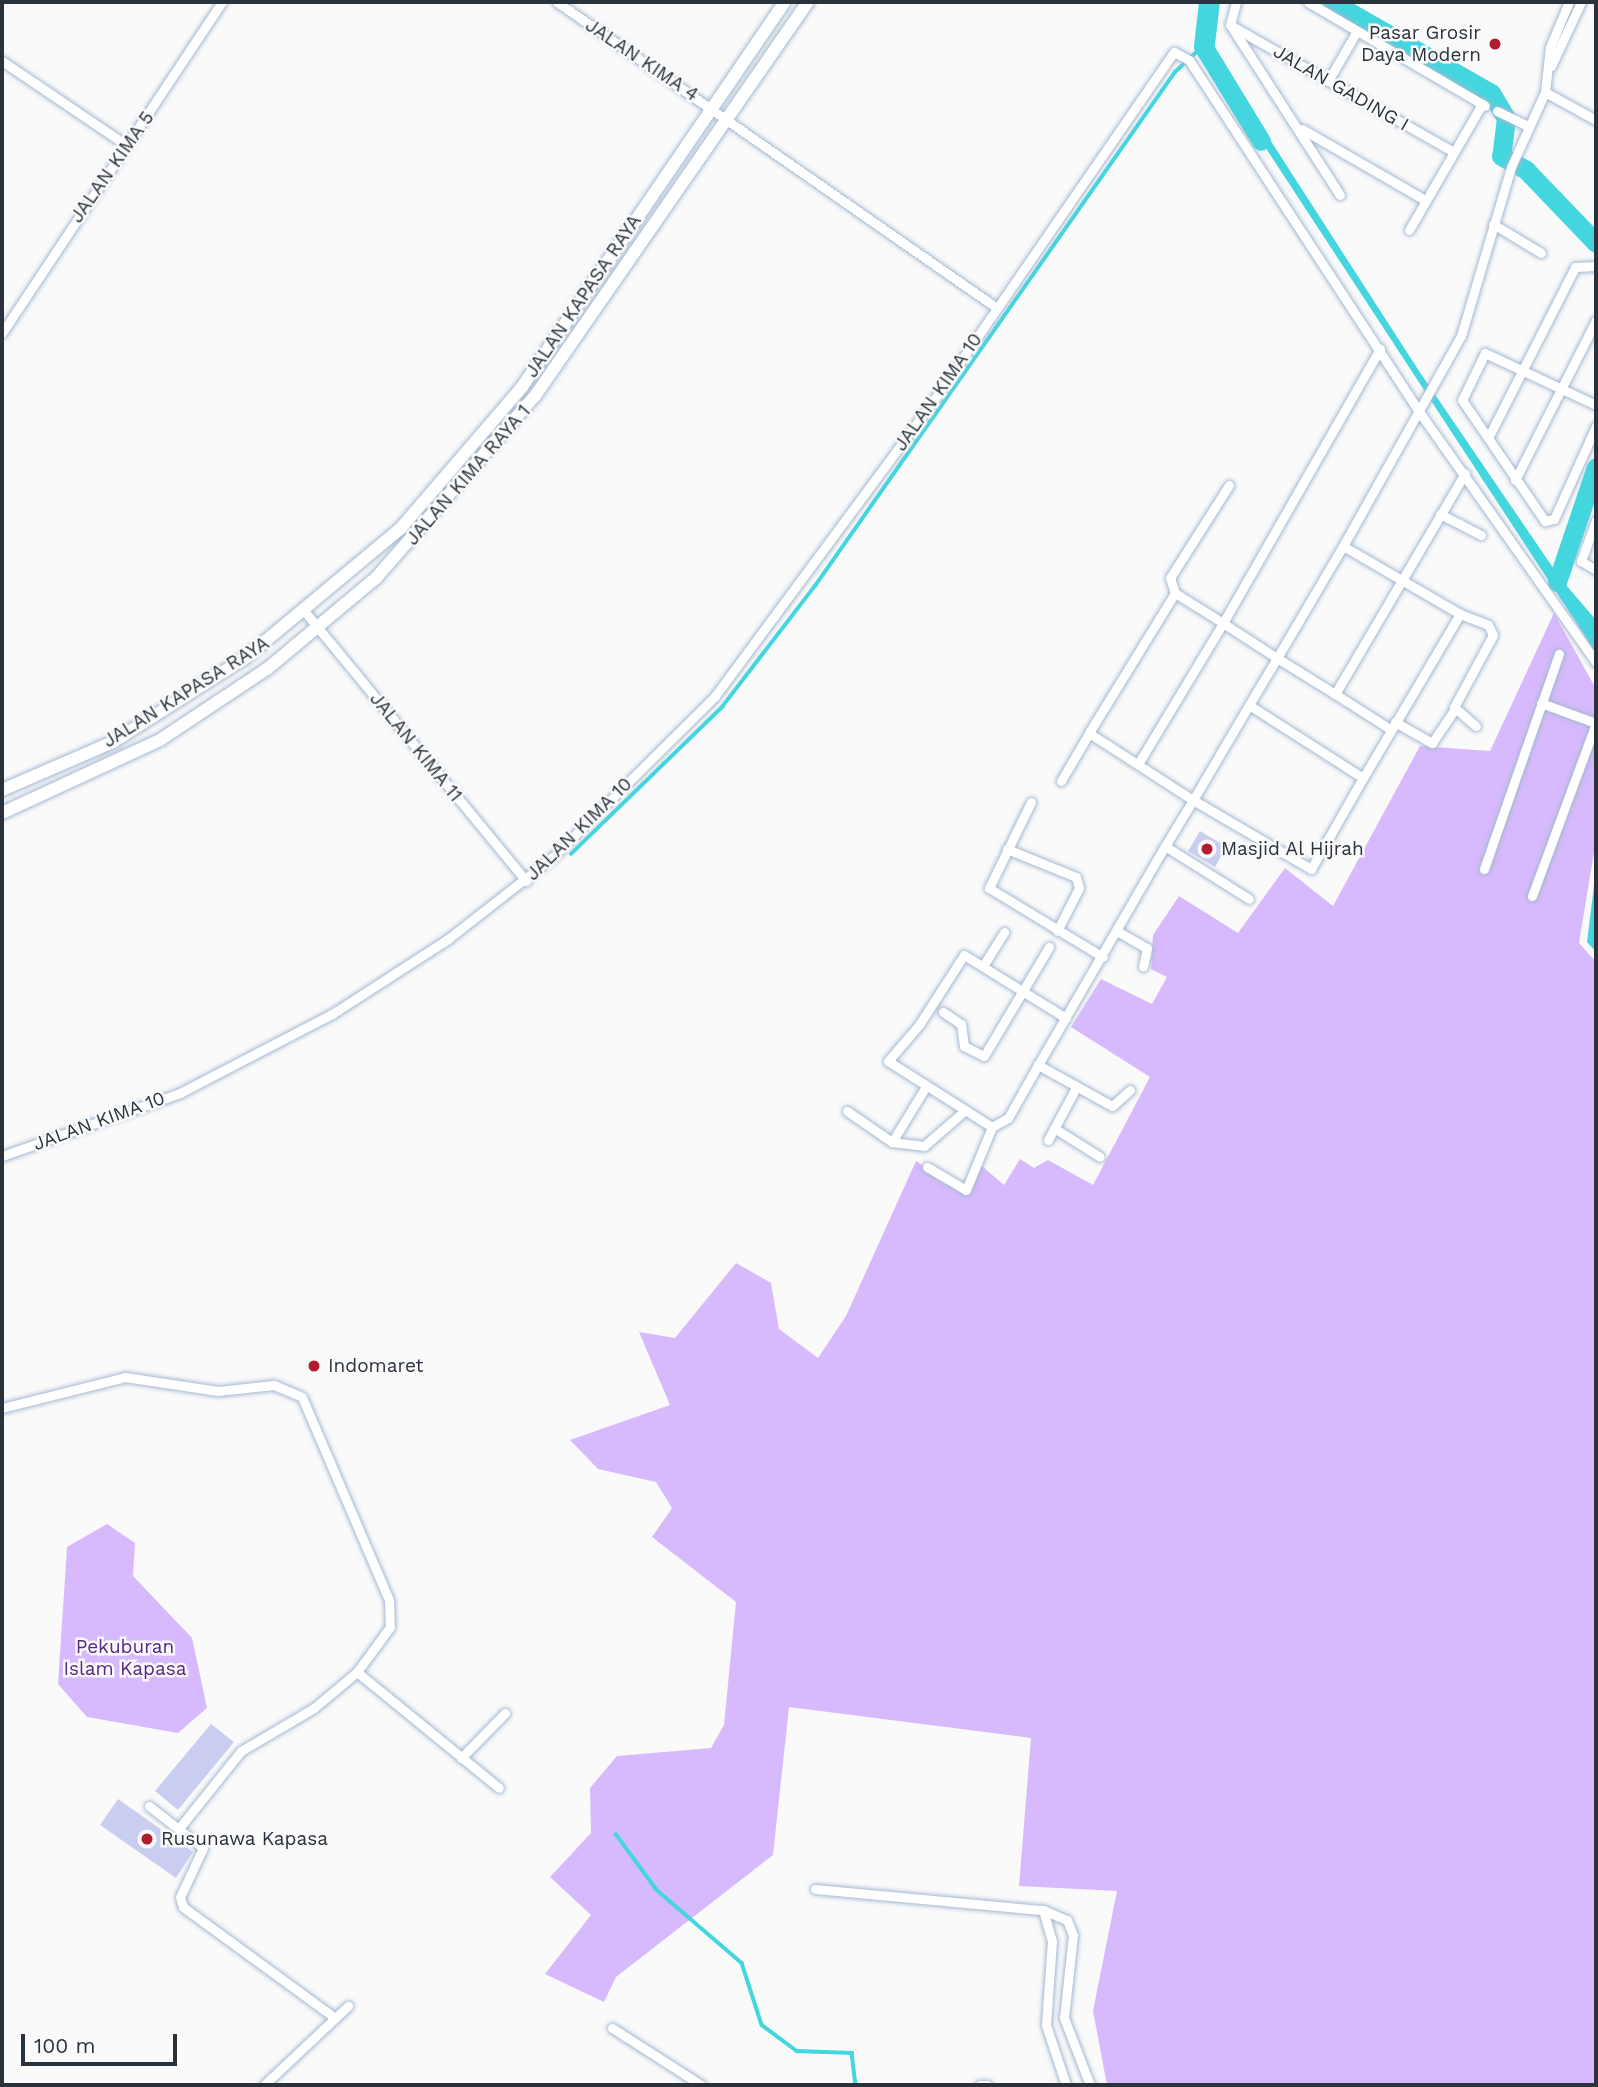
<!DOCTYPE html>
<style>
body{margin:0}
#map{position:relative;width:1598px;height:2087px;overflow:hidden;background:#fafafa;font-family:"Work Sans",sans-serif}
div>[style]{position:absolute}
.green>*{inset:0;background:#d7bafd}
.water>*{inset:0;background:#43d6df}
.stream>*{height:3.5px;margin:-1.75px;padding:0 1.75px;transform-origin:1.75px;border-radius:1.75px;background:#43d6df}
.river>*{height:19px;margin:-9.5px;padding:0 9.5px;transform-origin:9.5px;border-radius:9.5px;background:#43d6df}
.building>*{inset:0;background:#c9cef1}
.roads{filter:drop-shadow(0 0 2px #a4b9d1) drop-shadow(0 0 2px #a4b9d1)}
.street>*{height:9px;margin:-4.5px;padding:0 4.5px;transform-origin:4.5px;border-radius:4.5px;background:#fff}
.secondary>*{height:12px;margin:-6px;padding:0 6px;transform-origin:6px;border-radius:6px;background:#fff}
.dots>*{width:19px;height:19px;translate:-50% -50%;box-sizing:border-box;border:4px solid #fafafa;border-radius:50%}
span{translate:-50% -50%;white-space:nowrap;text-align:center;line-height:1.15;-webkit-text-stroke:5px #fafafa;paint-order:stroke}
.poi-label{font-size:19px;color:#2a323c}
.right{translate:-100% -50%;text-align:right}
.left{translate:0 -50%;text-align:left}
.street-label{font-size:19px;color:#2a323c}
.park-label{font-size:19px;color:#582684}
.frame{position:absolute;inset:0;border:4px solid #2a323c;pointer-events:none}
.scale{position:absolute;left:21px;top:2034px;width:156px;height:32px;box-sizing:border-box;border:4px solid #2a323c;border-top:0;padding-left:9px;font-size:21px;line-height:24px;white-space:nowrap;color:#2a323c;-webkit-text-stroke:5px #fafafa;paint-order:stroke}
</style>
<div id="map">
<div class="green">
<div style="clip-path:polygon(1554px 613px,1596px 689px,1596px 840px,1579px 943px,1596px 962px,1596px 2085px,1107px 2085px,1093px 2011px,1117px 1891px,1019px 1886px,1031px 1738px,789px 1707px,773px 1855px,616px 1977px,604px 2002px,545px 1974px,591px 1915px,550px 1877px,591px 1833px,590px 1788px,617px 1756px,711px 1748px,724px 1725px,736px 1602px,652px 1537px,672px 1508px,656px 1482px,598px 1469px,570px 1440px,670px 1405px,639px 1332px,675px 1338px,736px 1263px,771px 1283px,779px 1329px,818px 1358px,846px 1316px,916px 1161px,962px 1191px,976px 1161px,1004px 1185px,1020px 1159px,1034px 1168px,1048px 1160px,1093px 1185px,1150px 1077px,1071px 1027px,1101px 979px,1152px 1004px,1167px 977px,1151px 969px,1153px 935px,1179px 896px,1238px 933px,1285px 868px,1333px 906px,1420px 746px,1490px 751px)"></div>
<div style="clip-path:polygon(107px 1524px,135px 1543px,133px 1576px,192px 1638px,207px 1708px,178px 1733px,87px 1717px,58px 1684px,67px 1547px)"></div>
</div>
<div class="water">
<div style="clip-path:polygon(1208px 2px,1220px 2px,1214px 53px,1419px 371px,1560px 578px,1596px 620px,1596px 653px,1203px 52px)"></div>
<div style="clip-path:polygon(1596px 869px,1596px 952px,1587px 942px)"></div>
</div>
<div class="stream">
<div style="left:571px;top:854px;width:211px;rotate:-44.2deg"></div>
<div style="left:722px;top:707px;width:153px;rotate:-52.5deg"></div>
<div style="left:815px;top:586px;width:628px;rotate:-54.99deg"></div>
<div style="left:1175px;top:72px;width:38px;rotate:-43deg"></div>
<div style="left:616px;top:1834px;width:69px;rotate:53.8deg"></div>
<div style="left:657px;top:1890px;width:112px;rotate:40.7deg"></div>
<div style="left:742px;top:1963px;width:65px;rotate:72.1deg"></div>
<div style="left:762px;top:2025px;width:44px;rotate:36.6deg"></div>
<div style="left:797px;top:2051px;width:55px;rotate:2.1deg"></div>
<div style="left:852px;top:2053px;width:32px;rotate:83deg"></div>
</div>
<div class="river">
<div style="left:1208px;top:2px;width:44px;rotate:96.5deg"></div>
<div style="left:1203px;top:46px;width:111px;rotate:58.6deg"></div>
<div style="left:1332px;top:2px;width:183px;rotate:29.8deg"></div>
<div style="left:1491px;top:93px;width:29px;rotate:59deg"></div>
<div style="left:1506px;top:118px;width:38px;rotate:97deg"></div>
<div style="left:1501px;top:156px;width:29px;rotate:29deg"></div>
<div style="left:1526px;top:170px;width:101px;rotate:46.2deg"></div>
<div style="left:1557px;top:582px;width:121px;rotate:-71.3deg"></div>
</div>
<div class="building">
<div style="clip-path:polygon(1200px 831px,1227px 847px,1215px 867px,1188px 851px)"></div>
<div style="clip-path:polygon(211px 1724px,234px 1742px,178px 1810px,155px 1791px)"></div>
<div style="clip-path:polygon(118px 1799px,193px 1852px,176px 1878px,100px 1825px)"></div>
</div>
<div class="roads">
<div class="street">
<div style="left:557px;top:2px;width:536px;rotate:34.82deg"></div>
<div style="left:1308px;top:2px;width:205px;rotate:30.4deg"></div>
<div style="left:1230px;top:25px;width:255px;rotate:29.6deg"></div>
<div style="left:1230px;top:25px;width:24px;rotate:-75deg"></div>
<div style="left:1231px;top:26px;width:201px;rotate:57.2deg"></div>
<div style="left:2px;top:61px;width:150px;rotate:34.1deg"></div>
<div style="left:1551px;top:66px;width:71px;rotate:-64.9deg"></div>
<div style="left:1328px;top:81px;width:58px;rotate:-59.9deg"></div>
<div style="left:1545px;top:92px;width:58px;rotate:28.8deg"></div>
<div style="left:1497px;top:111px;width:34px;rotate:26deg"></div>
<div style="left:1302px;top:129px;width:142px;rotate:30deg"></div>
<div style="left:1493px;top:224px;width:56px;rotate:31.1deg"></div>
<div style="left:1409px;top:230px;width:146px;rotate:-59.9deg"></div>
<div style="left:2px;top:333px;width:397px;rotate:-56.4deg"></div>
<div style="left:1596px;top:405px;width:123px;rotate:-154.9deg"></div>
<div style="left:1485px;top:353px;width:52px;rotate:116.1deg"></div>
<div style="left:1462px;top:400px;width:147px;rotate:55.6deg"></div>
<div style="left:1545px;top:521px;width:9px;rotate:-13deg"></div>
<div style="left:1554px;top:519px;width:102px;rotate:-65.7deg"></div>
<div style="left:1488px;top:438px;width:192px;rotate:-63deg"></div>
<div style="left:1575px;top:267px;width:21px;rotate:-3deg"></div>
<div style="left:1515px;top:480px;width:179px;rotate:-63.1deg"></div>
<div style="left:1440px;top:514px;width:46px;rotate:27.1deg"></div>
<div style="left:1596px;top:520px;width:44px;rotate:110.1deg"></div>
<div style="left:1581px;top:561px;width:17px;rotate:31deg"></div>
<div style="left:1343px;top:546px;width:130px;rotate:120.5deg"></div>
<div style="left:1277px;top:658px;width:64px;rotate:-147.1deg"></div>
<div style="left:1223px;top:623px;width:316px;rotate:-60.2deg"></div>
<div style="left:1175px;top:593px;width:16px;rotate:-108deg"></div>
<div style="left:1170px;top:578px;width:110px;rotate:-57.6deg"></div>
<div style="left:306px;top:613px;width:347px;rotate:50.6deg"></div>
<div style="left:1460px;top:614px;width:30px;rotate:21deg"></div>
<div style="left:1488px;top:625px;width:11px;rotate:63deg"></div>
<div style="left:1493px;top:635px;width:82px;rotate:118.4deg"></div>
<div style="left:1454px;top:707px;width:29px;rotate:41deg"></div>
<div style="left:1335px;top:694px;width:68px;rotate:-148.2deg"></div>
<div style="left:1277px;top:658px;width:55px;rotate:120.8deg"></div>
<div style="left:1249px;top:705px;width:135px;rotate:32.6deg"></div>
<div style="left:1363px;top:778px;width:191px;rotate:-59.4deg"></div>
<div style="left:1460px;top:614px;width:135px;rotate:-149.8deg"></div>
<div style="left:1343px;top:546px;width:241px;rotate:-60.7deg"></div>
<div style="left:1461px;top:336px;width:176px;rotate:-73.5deg"></div>
<div style="left:1511px;top:167px;width:82px;rotate:-65.6deg"></div>
<div style="left:1545px;top:92px;width:45px;rotate:-83.7deg"></div>
<div style="left:1550px;top:47px;width:49px;rotate:-67.1deg"></div>
<div style="left:1541px;top:703px;width:59px;rotate:20deg"></div>
<div style="left:1249px;top:705px;width:110px;rotate:120.5deg"></div>
<div style="left:1193px;top:800px;width:137px;rotate:30.3deg"></div>
<div style="left:1311px;top:869px;width:105px;rotate:-60.3deg"></div>
<div style="left:1395px;top:722px;width:43px;rotate:29.6deg"></div>
<div style="left:1432px;top:743px;width:40px;rotate:-56deg"></div>
<div style="left:1390px;top:729px;width:65px;rotate:-147.5deg"></div>
<div style="left:1335px;top:694px;width:256px;rotate:-59.5deg"></div>
<div style="left:1138px;top:764px;width:165px;rotate:-58.9deg"></div>
<div style="left:1223px;top:623px;width:57px;rotate:-148deg"></div>
<div style="left:1175px;top:593px;width:164px;rotate:121.6deg"></div>
<div style="left:1089px;top:733px;width:124px;rotate:32.8deg"></div>
<div style="left:1193px;top:800px;width:54px;rotate:121.3deg"></div>
<div style="left:1165px;top:846px;width:99px;rotate:32.2deg"></div>
<div style="left:1061px;top:781px;width:56px;rotate:-59.7deg"></div>
<div style="left:1031px;top:802px;width:96px;rotate:116deg"></div>
<div style="left:989px;top:888px;width:133px;rotate:31.2deg"></div>
<div style="left:1007px;top:849px;width:74px;rotate:22.1deg"></div>
<div style="left:1076px;top:877px;width:11px;rotate:75deg"></div>
<div style="left:1079px;top:888px;width:48px;rotate:117.1deg"></div>
<div style="left:1484px;top:869px;width:228px;rotate:-70.8deg"></div>
<div style="left:1532px;top:896px;width:184px;rotate:-69.7deg"></div>
<div style="left:1117px;top:931px;width:34px;rotate:30deg"></div>
<div style="left:1147px;top:948px;width:19px;rotate:102deg"></div>
<div style="left:983px;top:966px;width:40px;rotate:-58deg"></div>
<div style="left:943px;top:1012px;width:22px;rotate:34deg"></div>
<div style="left:961px;top:1024px;width:22px;rotate:82deg"></div>
<div style="left:964px;top:1046px;width:22px;rotate:27deg"></div>
<div style="left:984px;top:1056px;width:127px;rotate:-59.2deg"></div>
<div style="left:1038px;top:1065px;width:61px;rotate:119.5deg"></div>
<div style="left:1008px;top:1118px;width:18px;rotate:151deg"></div>
<div style="left:992px;top:1127px;width:123px;rotate:-147.6deg"></div>
<div style="left:888px;top:1061px;width:48px;rotate:-49.3deg"></div>
<div style="left:919px;top:1025px;width:83px;rotate:-57.3deg"></div>
<div style="left:964px;top:955px;width:120px;rotate:31.7deg"></div>
<div style="left:1130px;top:1090px;width:24px;rotate:138deg"></div>
<div style="left:1112px;top:1106px;width:85px;rotate:-151deg"></div>
<div style="left:1038px;top:1065px;width:253px;rotate:-59.9deg"></div>
<div style="left:847px;top:1111px;width:55px;rotate:34.6deg"></div>
<div style="left:892px;top:1142px;width:32px;rotate:7deg"></div>
<div style="left:924px;top:1146px;width:50px;rotate:-41deg"></div>
<div style="left:1054px;top:1128px;width:54px;rotate:32.2deg"></div>
<div style="left:1048px;top:1140px;width:61px;rotate:-61.8deg"></div>
<div style="left:892px;top:1142px;width:63px;rotate:-58.6deg"></div>
<div style="left:2px;top:1156px;width:189px;rotate:-19.5deg"></div>
<div style="left:180px;top:1093px;width:171px;rotate:-27.5deg"></div>
<div style="left:332px;top:1014px;width:138px;rotate:-32.9deg"></div>
<div style="left:448px;top:939px;width:135px;rotate:-38.1deg"></div>
<div style="left:554px;top:856px;width:227px;rotate:-44.8deg"></div>
<div style="left:715px;top:696px;width:363px;rotate:-53.5deg"></div>
<div style="left:931px;top:404px;width:428px;rotate:-55.4deg"></div>
<div style="left:1174px;top:52px;width:17px;rotate:28deg"></div>
<div style="left:1189px;top:60px;width:418px;rotate:56.8deg"></div>
<div style="left:1418px;top:410px;width:309px;rotate:54.8deg"></div>
<div style="left:927px;top:1167px;width:45px;rotate:30.5deg"></div>
<div style="left:966px;top:1190px;width:68px;rotate:-67.6deg"></div>
<div style="left:2px;top:1408px;width:127px;rotate:-14.1deg"></div>
<div style="left:125px;top:1377px;width:94px;rotate:8.6deg"></div>
<div style="left:218px;top:1391px;width:56px;rotate:-6.1deg"></div>
<div style="left:274px;top:1385px;width:30px;rotate:23deg"></div>
<div style="left:302px;top:1397px;width:221px;rotate:66.8deg"></div>
<div style="left:389px;top:1600px;width:27px;rotate:88deg"></div>
<div style="left:390px;top:1627px;width:56px;rotate:126.3deg"></div>
<div style="left:357px;top:1672px;width:56px;rotate:140.1deg"></div>
<div style="left:314px;top:1708px;width:85px;rotate:149.5deg"></div>
<div style="left:241px;top:1751px;width:96px;rotate:128.7deg"></div>
<div style="left:357px;top:1672px;width:183px;rotate:39.2deg"></div>
<div style="left:461px;top:1758px;width:63px;rotate:-45.6deg"></div>
<div style="left:149px;top:1806px;width:68px;rotate:37.9deg"></div>
<div style="left:203px;top:1848px;width:54px;rotate:115.1deg"></div>
<div style="left:180px;top:1897px;width:10px;rotate:73deg"></div>
<div style="left:183px;top:1907px;width:188px;rotate:36.1deg"></div>
<div style="left:335px;top:2018px;width:18px;rotate:-43deg"></div>
<div style="left:815px;top:1889px;width:229px;rotate:5.3deg"></div>
<div style="left:1043px;top:1910px;width:26px;rotate:23deg"></div>
<div style="left:1067px;top:1920px;width:16px;rotate:68deg"></div>
<div style="left:1073px;top:1935px;width:83px;rotate:96.2deg"></div>
<div style="left:1064px;top:2018px;width:72px;rotate:68.8deg"></div>
<div style="left:1043px;top:1910px;width:32px;rotate:74deg"></div>
<div style="left:1052px;top:1941px;width:84px;rotate:94.1deg"></div>
<div style="left:1046px;top:2025px;width:63px;rotate:71.6deg"></div>
<div style="left:612px;top:2028px;width:106px;rotate:32.6deg"></div>
<div style="left:264px;top:2085px;width:98px;rotate:-43.3deg"></div>
<div style="left:980px;top:2085px;width:7px"></div>
</div>
<div class="secondary">
<div style="left:2px;top:790px;width:121px;rotate:-23.4deg"></div>
<div style="left:113px;top:742px;width:156px;rotate:-32.5deg"></div>
<div style="left:245px;top:658px;width:202px;rotate:-39.8deg"></div>
<div style="left:400px;top:529px;width:187px;rotate:-49.3deg"></div>
<div style="left:522px;top:387px;width:466px;rotate:-55.7deg"></div>
<div style="left:2px;top:813px;width:174px;rotate:-24.8deg"></div>
<div style="left:160px;top:740px;width:128px;rotate:-33.6deg"></div>
<div style="left:267px;top:669px;width:142px;rotate:-39.9deg"></div>
<div style="left:376px;top:578px;width:242px;rotate:-48.9deg"></div>
<div style="left:535px;top:396px;width:479px;rotate:-55.3deg"></div>
</div>
</div>
<div class="dots">
<div style="left:1495px;top:44px;background:#b01d2e"></div>
<div style="left:1207px;top:849px;background:#b01d2e"></div>
<div style="left:314px;top:1366px;background:#b01d2e"></div>
<div style="left:147px;top:1839px;background:#b01d2e"></div>
</div>
<div class="poi-label">
<span class="right" style="left:1481px;top:44px">Pasar Grosir<br>Daya Modern</span>
<span class="left" style="left:1221px;top:849px">Masjid Al Hijrah</span>
<span class="left" style="left:328px;top:1366px">Indomaret</span>
<span class="left" style="left:161px;top:1839px">Rusunawa Kapasa</span>
</div>
<div class="street-label">
<span style="left:642px;top:60px;rotate:34deg">JALAN KIMA 4</span>
<span style="left:1341px;top:88px;rotate:30deg">JALAN GADING I</span>
<span style="left:112px;top:167px;rotate:-55deg">JALAN KIMA 5</span>
<span style="left:583px;top:296px;rotate:-56deg">JALAN KAPASA RAYA</span>
<span style="left:938px;top:392px;rotate:-55deg">JALAN KIMA 10</span>
<span style="left:468px;top:475px;rotate:-49deg">JALAN KIMA RAYA 1</span>
<span style="left:186px;top:692px;rotate:-32deg">JALAN KAPASA RAYA</span>
<span style="left:416px;top:747px;rotate:51deg">JALAN KIMA 11</span>
<span style="left:579px;top:829px;rotate:-44deg">JALAN KIMA 10</span>
<span style="left:99px;top:1121px;rotate:-20deg">JALAN KIMA 10</span>
</div>
<div class="park-label">
<span style="left:125px;top:1658px">Pekuburan<br>Islam Kapasa</span>
</div>
<div class="frame"></div>
<div class="scale">100 m</div>
</div>
